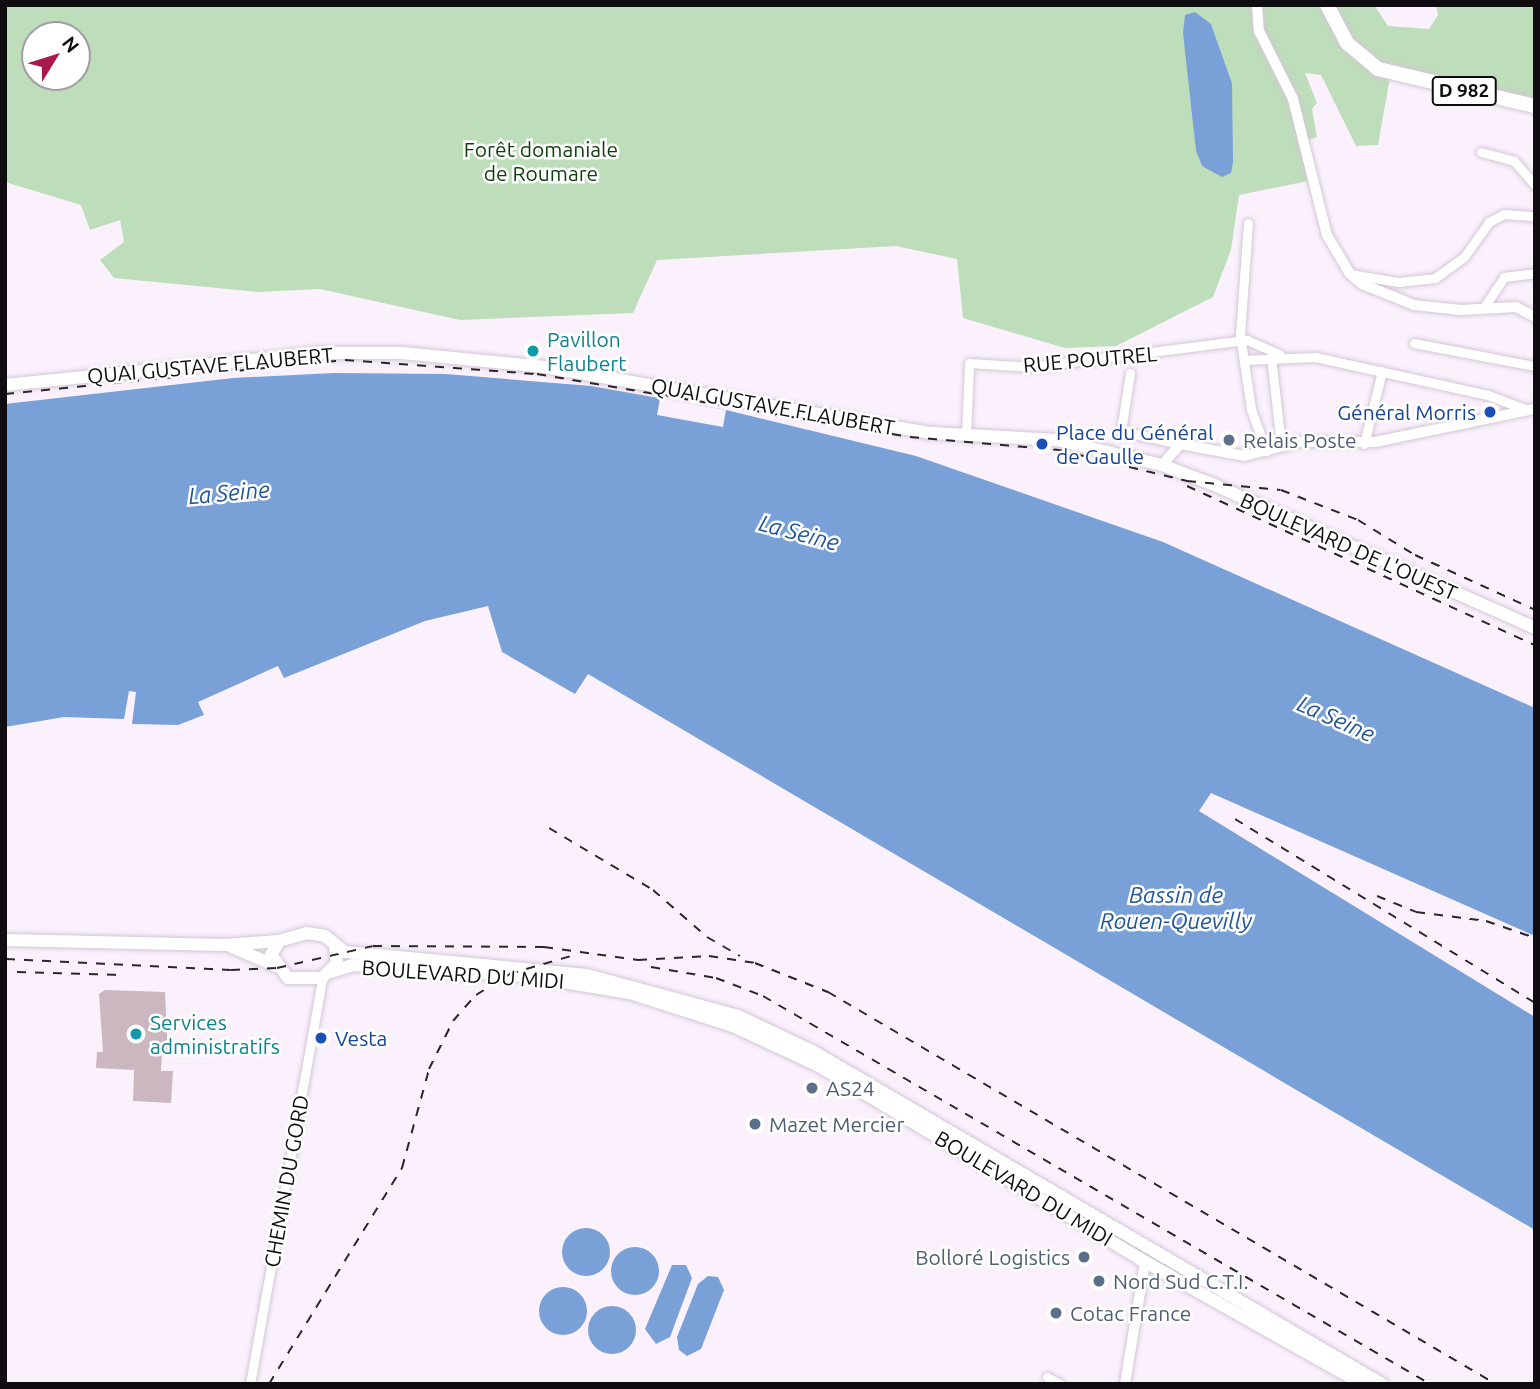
<!DOCTYPE html>
<meta charset="utf-8">
<style>
body{margin:0}
#map{position:relative;width:1540px;height:1389px;overflow:hidden;background:#fbf1fd;font-family:Ubuntu,sans-serif}
div>[style]{position:absolute}
.green>*{inset:0;background:#beddba}
.water>*{inset:0;background:#7aa1d7}
.round{border-radius:50%}
.pier>*{inset:0;background:#fbf1fd}
.building>*{inset:0;background:#cab7c0}
.roads{filter:drop-shadow(0 0 2px #d4c7d6) drop-shadow(0 0 2px #d4c7d6)}
.minor>*{height:9px;margin:-4.5px;padding:0 4.5px;transform-origin:4.5px;border-radius:4.5px;background:#fff}
.tertiary>*{height:10px;margin:-5px;padding:0 5px;transform-origin:5px;border-radius:5px;background:#fff}
.secondary>*{height:12px;margin:-6px;padding:0 6px;transform-origin:6px;border-radius:6px;background:#fff}
.primary>*{height:14px;margin:-7px;padding:0 7px;transform-origin:7px;border-radius:7px;background:#fff}
.rail>*{height:2px;margin-top:-1px;transform-origin:0;background:repeating-linear-gradient(90deg,#2a252b 0 9px,transparent 0 18px)}
.dots>*{width:19px;height:19px;translate:-50% -50%;box-sizing:border-box;border:4px solid #fff;border-radius:50%}
span{translate:-50% -50%;white-space:nowrap;text-align:center;line-height:1.15;-webkit-text-stroke:5px #fff;paint-order:stroke}
.shield-label span{padding:2px 5px;background:#fff;border:2px solid;border-radius:5px;-webkit-text-stroke-width:0}
.shield-label{font-size:19px;color:#100c11;font-weight:700}
.park-label{font-size:21px;color:#0d3f0a}
.culture-label{font-size:21px;color:#0d838f}
.left{translate:0 -50%;text-align:left}
.street-label{font-size:21px;color:#100c11}
.transit-label{font-size:21px;color:#164399}
.right{translate:-100% -50%;text-align:right}
.service-label{font-size:21px;color:#4e5e75}
.water-label{font-size:23px;color:#235597;font-style:italic}
.frame{position:absolute;inset:0;border:7px solid #100c11;pointer-events:none}
.north{position:absolute;left:21px;top:21px;width:70px;height:70px;box-sizing:border-box;background:#fff;border:2px solid #9f9ea0;border-radius:50%;rotate:52deg;font-size:19px;font-weight:700;line-height:28px;text-align:center;color:#100c11}
.north::after{content:'';display:block;margin:auto;width:24px;height:32px;background:#ab184d;clip-path:polygon(50% 0,100% 100%,50% 72%,0 100%)}
</style>
<div id="map">
<div class="green">
<div style="clip-path:polygon(evenodd,5px 5px,1374px 5px,1388px 26px,1429px 29px,1438px 15px,1436px 5px,1535px 5px,1535px 99px,1392px 66px,1378px 145px,1356px 146px,1321px 75px,1305px 73px,1317px 103px,1312px 109px,1317px 137px,1303px 141px,1308px 181px,1239px 195px,1231px 250px,1213px 297px,1116px 346px,1065px 348px,963px 318px,957px 259px,896px 246px,657px 260px,633px 313px,460px 320px,320px 289px,258px 292px,114px 278px,100px 260px,124px 242px,120px 220px,90px 230px,81px 205px,5px 182px,5px 5px,1185px 15px,1211px 24px,1232px 83px,1231px 173px,1202px 166px,1196px 151px,1185px 15px,5px 5px,35px 35px,77px 35px,77px 77px,35px 77px,35px 35px)"></div>
</div>
<div class="water">
<div style="clip-path:polygon(1195px 12px,1211px 24px,1232px 83px,1233px 162px,1231px 173px,1222px 177px,1202px 166px,1196px 151px,1183px 33px,1185px 15px)"></div>
<div style="clip-path:polygon(334px 373px,446px 374px,591px 386px,726px 410px,916px 456px,1163px 542px,1535px 708px,1535px 936px,1211px 793px,1199px 811px,1535px 1017px,1535px 1230px,588px 674px,575px 694px,502px 652px,488px 606px,425px 621px,284px 678px,278px 666px,198px 702px,204px 715px,178px 725px,132px 724px,136px 692px,129px 691px,124px 719px,64px 717px,5px 727px,5px 404px,233px 378px)"></div>
<div class="round" style="left:562px;top:1228px;width:48px;height:48px"></div>
<div class="round" style="left:611px;top:1247px;width:48px;height:48px"></div>
<div style="clip-path:polygon(672px 1265px,686px 1265px,692px 1278px,670px 1337px,656px 1344px,645px 1329px)"></div>
<div style="clip-path:polygon(708px 1276px,718px 1277px,724px 1290px,701px 1349px,687px 1356px,679px 1350px,677px 1337px,698px 1284px)"></div>
<div class="round" style="left:539px;top:1287px;width:48px;height:48px"></div>
<div class="round" style="left:588px;top:1306px;width:48px;height:48px"></div>
</div>
<div class="pier">
<div style="clip-path:polygon(660px 398px,726px 410px,723px 427px,657px 415px)"></div>
</div>
<div class="building">
<div style="clip-path:polygon(105px 990px,165px 992px,168px 1055px,162px 1054px,161px 1071px,173px 1071px,171px 1103px,133px 1101px,134px 1070px,96px 1068px,97px 1052px,103px 1052px,99px 994px)"></div>
</div>
<div class="roads">
<div class="minor">
<div style="left:1481px;top:152px;width:34px;rotate:15deg"></div>
<div style="left:1514px;top:161px;width:32px;rotate:49deg"></div>
<div style="left:1248px;top:223px;width:112px;rotate:94.1deg"></div>
<div style="left:1240px;top:335px;width:75px;rotate:81.5deg"></div>
<div style="left:1251px;top:409px;width:45px;rotate:70.3deg"></div>
<div style="left:1350px;top:274px;width:49px;rotate:9.5deg"></div>
<div style="left:1398px;top:282px;width:37px;rotate:-6deg"></div>
<div style="left:1435px;top:278px;width:36px;rotate:-36deg"></div>
<div style="left:1464px;top:257px;width:43px;rotate:-54.5deg"></div>
<div style="left:1489px;top:222px;width:17px;rotate:-28deg"></div>
<div style="left:1504px;top:214px;width:31px;rotate:4deg"></div>
<div style="left:1484px;top:307px;width:36px;rotate:-56deg"></div>
<div style="left:1504px;top:277px;width:31px;rotate:-7deg"></div>
<div style="left:1414px;top:343px;width:123px;rotate:10.8deg"></div>
<div style="left:1271px;top:356px;width:90px;rotate:83.6deg"></div>
<div style="left:1244px;top:360px;width:71px;rotate:-2.4deg"></div>
<div style="left:1315px;top:357px;width:177px;rotate:12.4deg"></div>
<div style="left:1488px;top:395px;width:42px;rotate:21deg"></div>
<div style="left:1130px;top:373px;width:59px;rotate:98.8deg"></div>
<div style="left:1121px;top:431px;width:60px;rotate:12.4deg"></div>
<div style="left:966px;top:436px;width:73px;rotate:-87.6deg"></div>
<div style="left:969px;top:363px;width:63px;rotate:3.6deg"></div>
<div style="left:1032px;top:367px;width:217px;rotate:-7.2deg"></div>
<div style="left:1247px;top:340px;width:36px;rotate:24deg"></div>
<div style="left:1364px;top:444px;width:75px;rotate:-76.1deg"></div>
<div style="left:1047px;top:1377px;width:15px;rotate:28deg"></div>
<div style="left:250px;top:1384px;width:412px;rotate:-79.9deg"></div>
</div>
<div class="tertiary">
<div style="left:1257px;top:5px;width:26px;rotate:86deg"></div>
<div style="left:1259px;top:31px;width:76px;rotate:63.4deg"></div>
<div style="left:1293px;top:99px;width:140px;rotate:76deg"></div>
<div style="left:1327px;top:235px;width:45px;rotate:59.5deg"></div>
<div style="left:1350px;top:274px;width:16px;rotate:40deg"></div>
<div style="left:1362px;top:284px;width:56px;rotate:22deg"></div>
<div style="left:1414px;top:305px;width:47px;rotate:6.1deg"></div>
<div style="left:1461px;top:310px;width:55px;rotate:-3.1deg"></div>
<div style="left:1516px;top:307px;width:21px;rotate:28deg"></div>
<div style="left:1162px;top:465px;width:28px;rotate:-49deg"></div>
<div style="left:1180px;top:444px;width:65px;rotate:10.6deg"></div>
<div style="left:1244px;top:456px;width:56px;rotate:-14.5deg"></div>
<div style="left:1298px;top:442px;width:77px"></div>
<div style="left:1375px;top:442px;width:163px;rotate:-11.7deg"></div>
<div style="left:1125px;top:1384px;width:124px;rotate:-80.7deg"></div>
</div>
<div class="secondary">
<div style="left:5px;top:385px;width:315px;rotate:-5.8deg"></div>
<div style="left:318px;top:353px;width:84px"></div>
<div style="left:402px;top:353px;width:143px;rotate:5.6deg"></div>
<div style="left:544px;top:367px;width:394px;rotate:9.7deg"></div>
<div style="left:932px;top:433px;width:125px;rotate:3.2deg"></div>
<div style="left:1057px;top:440px;width:108px;rotate:13.4deg"></div>
<div style="left:1162px;top:465px;width:53px;rotate:20.8deg"></div>
<div style="left:1212px;top:484px;width:354px;rotate:24deg"></div>
<div style="left:5px;top:940px;width:219px;rotate:1.3deg"></div>
<div style="left:224px;top:945px;width:55px;rotate:-4.2deg"></div>
<div style="left:335px;top:945px;width:18px;rotate:84deg"></div>
<div style="left:337px;top:963px;width:21px;rotate:135deg"></div>
<div style="left:322px;top:978px;width:34px;rotate:180deg"></div>
<div style="left:288px;top:978px;width:29px;rotate:-126deg"></div>
<div style="left:271px;top:955px;width:16px;rotate:-60deg"></div>
<div style="left:279px;top:941px;width:29px;rotate:-16deg"></div>
<div style="left:307px;top:933px;width:18px;rotate:9deg"></div>
<div style="left:325px;top:936px;width:26px;rotate:39deg"></div>
<div style="left:345px;top:952px;width:243px;rotate:5.4deg"></div>
<div style="left:587px;top:975px;width:156px;rotate:15.2deg"></div>
<div style="left:738px;top:1016px;width:84px;rotate:25.3deg"></div>
<div style="left:814px;top:1052px;width:658px;rotate:30.31deg"></div>
<div style="left:232px;top:947px;width:48px;rotate:23.4deg"></div>
<div style="left:331px;top:972px;width:22px;rotate:-18deg"></div>
<div style="left:352px;top:965px;width:176px;rotate:3.6deg"></div>
<div style="left:528px;top:976px;width:103px;rotate:9.5deg"></div>
<div style="left:630px;top:993px;width:108px;rotate:17.8deg"></div>
<div style="left:733px;top:1026px;width:95px;rotate:24.9deg"></div>
<div style="left:819px;top:1066px;width:375px;rotate:31deg"></div>
<div style="left:1140px;top:1259px;width:256px;rotate:29.3deg"></div>
</div>
<div class="primary">
<div style="left:1327px;top:5px;width:43px;rotate:62.2deg"></div>
<div style="left:1347px;top:43px;width:40px;rotate:40deg"></div>
<div style="left:1378px;top:69px;width:161px;rotate:13.3deg"></div>
</div>
</div>
<div class="rail">
<div style="left:5px;top:394px;width:342px;rotate:-5.7deg"></div>
<div style="left:345px;top:360px;width:193px;rotate:4.2deg"></div>
<div style="left:537px;top:374px;width:378px;rotate:9.6deg"></div>
<div style="left:910px;top:437px;width:150px;rotate:5deg"></div>
<div style="left:1059px;top:450px;width:132px;rotate:13.6deg"></div>
<div style="left:1187px;top:481px;width:94px;rotate:5.5deg"></div>
<div style="left:1281px;top:490px;width:83px;rotate:21.3deg"></div>
<div style="left:1358px;top:520px;width:67px;rotate:31.6deg"></div>
<div style="left:1415px;top:555px;width:132px;rotate:24.6deg"></div>
<div style="left:1187px;top:486px;width:383px;rotate:24.6deg"></div>
<div style="left:1235px;top:819px;width:352px;rotate:31.5deg"></div>
<div style="left:549px;top:828px;width:121px;rotate:30.8deg"></div>
<div style="left:653px;top:890px;width:72px;rotate:41deg"></div>
<div style="left:707px;top:937px;width:38px;rotate:30deg"></div>
<div style="left:1377px;top:896px;width:42px;rotate:22.3deg"></div>
<div style="left:1416px;top:912px;width:71px;rotate:7.3deg"></div>
<div style="left:1486px;top:921px;width:52px;rotate:19.1deg"></div>
<div style="left:6px;top:959px;width:225px;rotate:2.8deg"></div>
<div style="left:231px;top:970px;width:46px;rotate:-2.5deg"></div>
<div style="left:277px;top:968px;width:98px;rotate:-12.9deg"></div>
<div style="left:373px;top:946px;width:171px;rotate:0.3deg"></div>
<div style="left:544px;top:947px;width:95px;rotate:7.9deg"></div>
<div style="left:638px;top:960px;width:71px;rotate:-3.2deg"></div>
<div style="left:709px;top:956px;width:47px;rotate:8.7deg"></div>
<div style="left:755px;top:963px;width:79px;rotate:21.7deg"></div>
<div style="left:828px;top:992px;width:775px;rotate:30.41deg"></div>
<div style="left:651px;top:967px;width:66px;rotate:9.6deg"></div>
<div style="left:716px;top:978px;width:50px;rotate:21deg"></div>
<div style="left:763px;top:996px;width:772px;rotate:30.19deg"></div>
<div style="left:17px;top:972px;width:105px;rotate:1.6deg"></div>
<div style="left:269px;top:1384px;width:254px;rotate:-58.4deg"></div>
<div style="left:402px;top:1168px;width:103px;rotate:-74.7deg"></div>
<div style="left:429px;top:1069px;width:54px;rotate:-63.4deg"></div>
<div style="left:453px;top:1021px;width:35px;rotate:-49deg"></div>
<div style="left:476px;top:995px;width:39px;rotate:-32deg"></div>
<div style="left:509px;top:974px;width:65px;rotate:-16.2deg"></div>
</div>
<div class="dots">
<div style="left:533px;top:351px;background:#0f9aa8"></div>
<div style="left:1490px;top:412px;background:#1a4fb4"></div>
<div style="left:1229px;top:440px;background:#5c6f8a"></div>
<div style="left:1042px;top:444px;background:#1a4fb4"></div>
<div style="left:136px;top:1034px;background:#0f9aa8"></div>
<div style="left:321px;top:1038px;background:#1a4fb4"></div>
<div style="left:812px;top:1088px;background:#5c6f8a"></div>
<div style="left:755px;top:1124px;background:#5c6f8a"></div>
<div style="left:1084px;top:1257px;background:#5c6f8a"></div>
<div style="left:1099px;top:1281px;background:#5c6f8a"></div>
<div style="left:1056px;top:1313px;background:#5c6f8a"></div>
</div>
<div class="shield-label">
<span style="left:1464px;top:91px">D 982</span>
</div>
<div class="park-label">
<span style="left:541px;top:161px">Forêt domaniale<br>de Roumare</span>
</div>
<div class="culture-label">
<span class="left" style="left:547px;top:351px">Pavillon<br>Flaubert</span>
<span class="left" style="left:150px;top:1034px">Services<br>administratifs</span>
</div>
<div class="street-label">
<span style="left:1090px;top:359px;rotate:-5deg">RUE POUTREL</span>
<span style="left:210px;top:365px;rotate:-5deg">QUAI GUSTAVE FLAUBERT</span>
<span style="left:773px;top:406px;rotate:10deg">QUAI GUSTAVE FLAUBERT</span>
<span style="left:1349px;top:546px;rotate:24deg">BOULEVARD DE L'OUEST</span>
<span style="left:463px;top:974px;rotate:4deg">BOULEVARD DU MIDI</span>
<span style="left:286px;top:1181px;rotate:-80deg">CHEMIN DU GORD</span>
<span style="left:1024px;top:1188px;rotate:31deg">BOULEVARD DU MIDI</span>
</div>
<div class="transit-label">
<span class="right" style="left:1476px;top:412px">Général Morris</span>
<span class="left" style="left:1056px;top:444px">Place du Général<br>de Gaulle</span>
<span class="left" style="left:335px;top:1038px">Vesta</span>
</div>
<div class="service-label">
<span class="left" style="left:1243px;top:440px">Relais Poste</span>
<span class="left" style="left:826px;top:1088px">AS24</span>
<span class="left" style="left:769px;top:1124px">Mazet Mercier</span>
<span class="right" style="left:1070px;top:1257px">Bolloré Logistics</span>
<span class="left" style="left:1113px;top:1281px">Nord Sud C.T.I.</span>
<span class="left" style="left:1070px;top:1313px">Cotac France</span>
</div>
<div class="water-label">
<span style="left:229px;top:493px;rotate:-5deg">La Seine</span>
<span style="left:799px;top:533px;rotate:15deg">La Seine</span>
<span style="left:1336px;top:719px;rotate:24deg">La Seine</span>
<span style="left:1176px;top:908px">Bassin de<br>Rouen-Quevilly</span>
</div>
<div class="frame"></div>
<div class="north">N</div>
</div>
